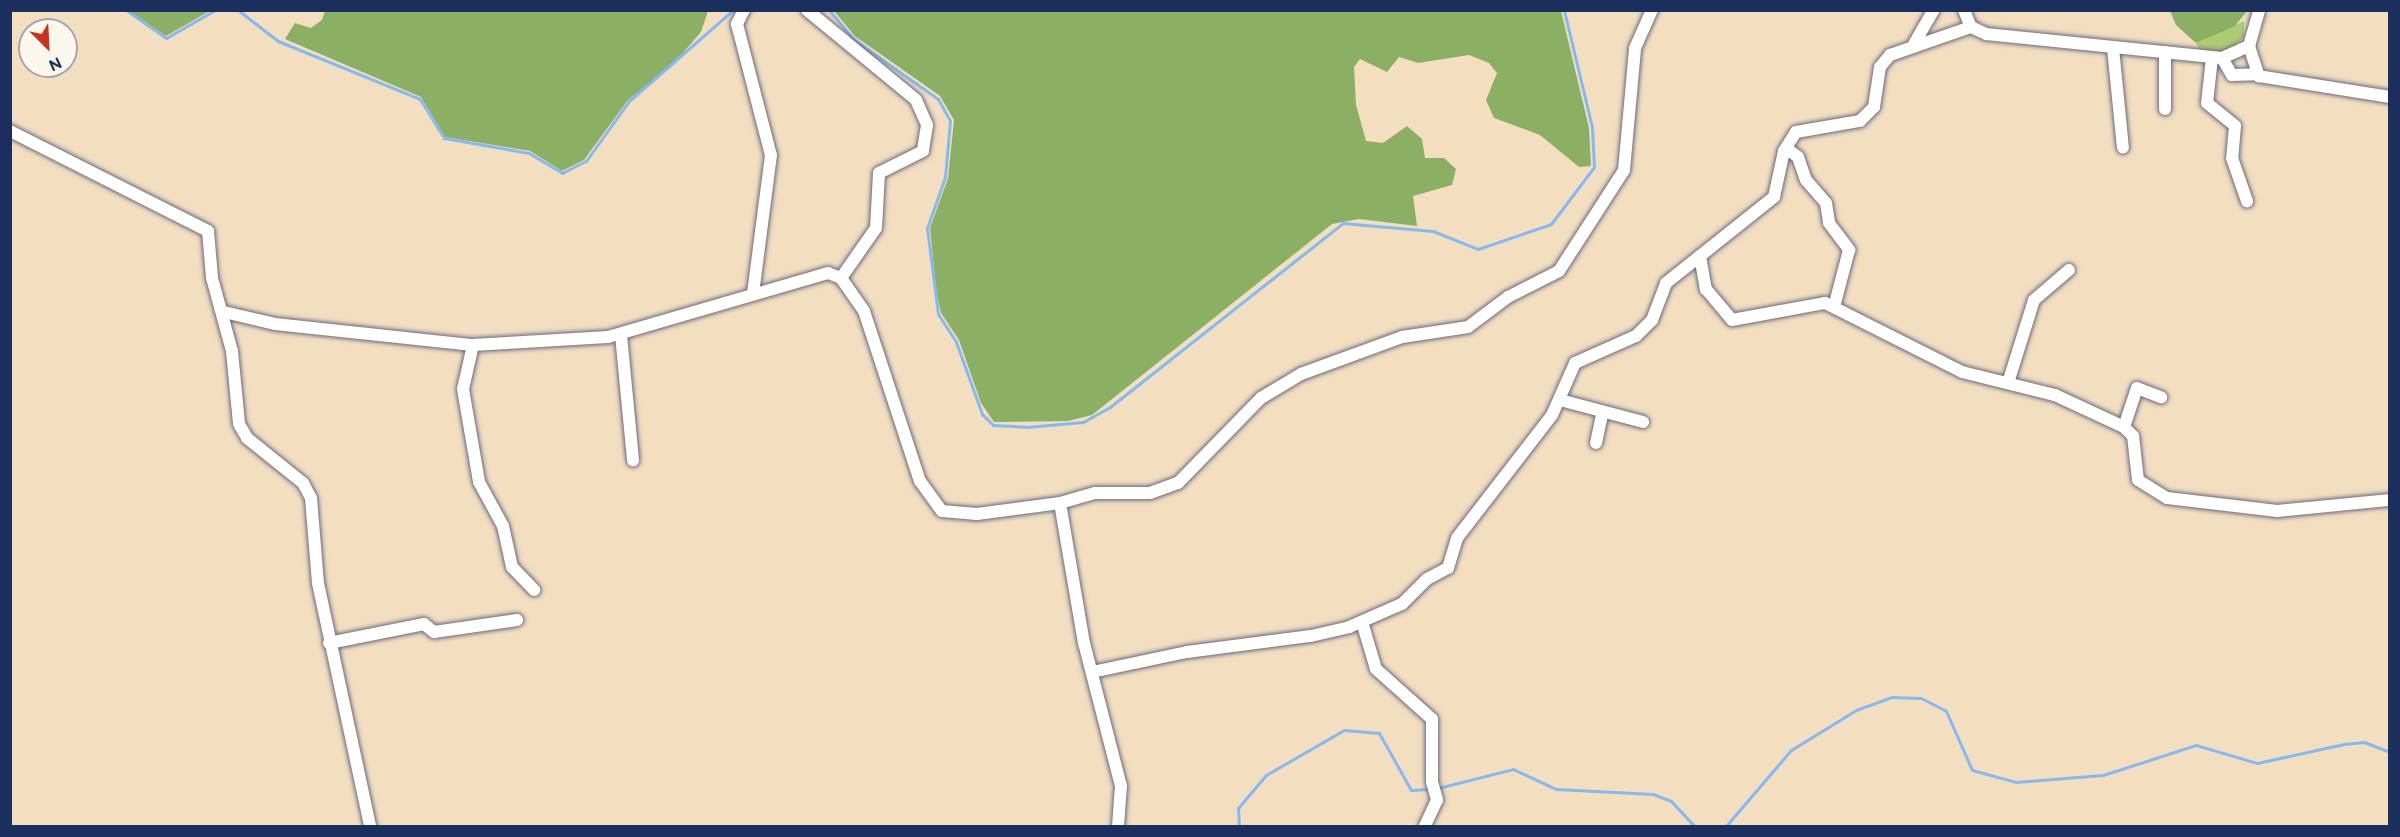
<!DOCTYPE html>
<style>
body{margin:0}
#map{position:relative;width:2400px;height:837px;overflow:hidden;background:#f4dec0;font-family:"Balsamiq Sans",sans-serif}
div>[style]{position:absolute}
.green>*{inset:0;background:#afcb71}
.forest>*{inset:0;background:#8baf63}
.stream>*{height:3px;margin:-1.5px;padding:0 1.5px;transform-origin:1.5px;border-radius:1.5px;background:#84baf3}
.roads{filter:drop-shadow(0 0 2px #676c80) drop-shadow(0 0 2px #676c80)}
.minor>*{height:12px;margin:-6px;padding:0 6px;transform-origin:6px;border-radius:6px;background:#fff}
span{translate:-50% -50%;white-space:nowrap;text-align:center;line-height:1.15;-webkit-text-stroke:6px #fbf7ec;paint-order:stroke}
.frame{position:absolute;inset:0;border:12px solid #1b2f5e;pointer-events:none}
.north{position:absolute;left:18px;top:18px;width:60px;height:60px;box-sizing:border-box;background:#fbf7ec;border:2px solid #a1a7b3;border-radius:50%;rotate:156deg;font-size:16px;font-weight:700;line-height:24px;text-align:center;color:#1b2f5e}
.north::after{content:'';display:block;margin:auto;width:21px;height:27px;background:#c8321e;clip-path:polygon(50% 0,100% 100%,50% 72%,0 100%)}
</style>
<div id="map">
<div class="green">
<div style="clip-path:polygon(2244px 21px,2244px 37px,2225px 54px,2201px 52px,2196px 43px)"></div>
</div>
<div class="forest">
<div style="clip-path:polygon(129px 11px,129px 10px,210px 11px,166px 36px)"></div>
<div style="clip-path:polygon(708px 11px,701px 32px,670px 68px,628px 100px,584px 160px,562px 171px,530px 151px,445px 137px,421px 97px,285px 39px,295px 23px,311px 28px,322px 20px,325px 11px)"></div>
<div style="clip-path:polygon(834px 11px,1561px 11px,1589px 128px,1591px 166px,1579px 167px,1540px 135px,1494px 118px,1486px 100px,1497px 73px,1489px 63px,1469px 55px,1418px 63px,1399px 57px,1387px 72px,1360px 59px,1354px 67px,1356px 105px,1366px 141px,1383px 143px,1407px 126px,1422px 139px,1425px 158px,1444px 158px,1456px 169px,1452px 185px,1413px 196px,1417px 226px,1359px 219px,1332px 224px,1092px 415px,1068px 421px,994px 422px,981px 403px,959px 340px,941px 313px,936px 289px,930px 228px,948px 178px,954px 120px,940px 96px,855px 36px)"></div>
<div style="clip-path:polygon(2170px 11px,2247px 11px,2235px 26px,2196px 43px,2176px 25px)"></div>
</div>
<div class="stream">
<div style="left:126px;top:10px;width:49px;rotate:35deg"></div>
<div style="left:166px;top:38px;width:56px;rotate:-29.7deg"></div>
<div style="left:238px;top:10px;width:51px;rotate:37.8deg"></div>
<div style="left:278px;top:41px;width:153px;rotate:22.2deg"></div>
<div style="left:420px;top:99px;width:46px;rotate:58.4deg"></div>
<div style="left:444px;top:138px;width:86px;rotate:10deg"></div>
<div style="left:529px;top:153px;width:39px;rotate:31deg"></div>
<div style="left:562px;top:173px;width:27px;rotate:-27deg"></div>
<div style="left:586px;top:161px;width:74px;rotate:-54.4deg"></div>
<div style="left:629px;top:101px;width:138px;rotate:-41.2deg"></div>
<div style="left:829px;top:10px;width:38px;rotate:50deg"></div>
<div style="left:853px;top:39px;width:104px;rotate:35.2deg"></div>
<div style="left:938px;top:99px;width:25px;rotate:61deg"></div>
<div style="left:950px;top:121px;width:56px;rotate:95.1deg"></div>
<div style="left:945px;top:177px;width:54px;rotate:109.4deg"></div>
<div style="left:927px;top:228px;width:87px;rotate:82.7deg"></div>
<div style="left:938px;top:314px;width:33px;rotate:57deg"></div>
<div style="left:956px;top:342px;width:77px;rotate:70.1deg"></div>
<div style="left:982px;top:414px;width:16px;rotate:45deg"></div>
<div style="left:993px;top:425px;width:34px;rotate:3deg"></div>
<div style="left:1027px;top:427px;width:56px;rotate:-5.1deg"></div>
<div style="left:1083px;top:422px;width:31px;rotate:-29deg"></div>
<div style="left:1110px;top:407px;width:297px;rotate:-38.3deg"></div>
<div style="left:1343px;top:223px;width:90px;rotate:5.1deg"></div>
<div style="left:1433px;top:231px;width:48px;rotate:21.8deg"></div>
<div style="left:1478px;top:249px;width:77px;rotate:-18.9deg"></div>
<div style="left:1551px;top:224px;width:71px;rotate:-53deg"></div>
<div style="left:1594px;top:167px;width:40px;rotate:-92.9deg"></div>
<div style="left:1592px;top:127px;width:120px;rotate:-103.5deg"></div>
<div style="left:1438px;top:788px;width:77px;rotate:-14.2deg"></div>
<div style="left:1513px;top:769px;width:47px;rotate:24.9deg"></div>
<div style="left:1556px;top:789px;width:97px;rotate:3deg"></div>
<div style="left:1653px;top:794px;width:19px;rotate:21deg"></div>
<div style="left:1671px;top:801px;width:34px;rotate:47deg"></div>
<div style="left:1239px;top:826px;width:18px;rotate:-93deg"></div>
<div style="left:1238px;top:808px;width:43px;rotate:-49.7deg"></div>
<div style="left:1266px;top:775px;width:90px;rotate:-30deg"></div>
<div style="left:1344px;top:730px;width:35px;rotate:5deg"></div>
<div style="left:1379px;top:733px;width:65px;rotate:60.7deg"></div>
<div style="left:1411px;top:790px;width:20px;rotate:-3deg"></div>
<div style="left:1726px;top:826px;width:100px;rotate:-49.5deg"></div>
<div style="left:1791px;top:750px;width:76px;rotate:-31.6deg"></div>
<div style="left:1856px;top:710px;width:38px;rotate:-20deg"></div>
<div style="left:1892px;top:697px;width:29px;rotate:2deg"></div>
<div style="left:1921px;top:698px;width:28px;rotate:27deg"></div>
<div style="left:1946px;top:711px;width:64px;rotate:66.2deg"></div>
<div style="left:1972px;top:770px;width:46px;rotate:15.3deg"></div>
<div style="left:2016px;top:782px;width:87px;rotate:-4.6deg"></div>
<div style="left:2103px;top:775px;width:98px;rotate:-17.9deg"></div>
<div style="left:2196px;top:745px;width:64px;rotate:16.4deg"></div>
<div style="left:2257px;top:763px;width:89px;rotate:-12.3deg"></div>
<div style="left:2344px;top:744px;width:20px;rotate:-6deg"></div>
<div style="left:2364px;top:742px;width:28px;rotate:21deg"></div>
</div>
<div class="roads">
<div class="minor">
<div style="left:744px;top:10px;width:16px;rotate:117deg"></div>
<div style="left:737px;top:24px;width:135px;rotate:75.5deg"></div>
<div style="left:771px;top:155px;width:139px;rotate:97.4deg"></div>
<div style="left:807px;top:10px;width:141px;rotate:39.5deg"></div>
<div style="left:916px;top:100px;width:27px;rotate:66deg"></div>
<div style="left:927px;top:125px;width:26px;rotate:99deg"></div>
<div style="left:923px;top:151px;width:49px;rotate:153.4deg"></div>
<div style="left:879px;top:173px;width:55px;rotate:93.1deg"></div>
<div style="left:876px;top:228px;width:61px;rotate:125deg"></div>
<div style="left:1964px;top:10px;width:18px;rotate:68deg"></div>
<div style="left:1971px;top:27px;width:17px;rotate:25deg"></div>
<div style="left:1986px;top:34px;width:237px;rotate:5.8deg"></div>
<div style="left:2222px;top:58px;width:30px;rotate:-24deg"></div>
<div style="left:2249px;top:46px;width:37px;rotate:-74deg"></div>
<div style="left:1914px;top:44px;width:39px;rotate:-60deg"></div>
<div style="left:2249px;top:46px;width:32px;rotate:72deg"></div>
<div style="left:2259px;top:76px;width:133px;rotate:9.1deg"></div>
<div style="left:2113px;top:48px;width:100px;rotate:84.3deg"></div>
<div style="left:2212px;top:58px;width:45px;rotate:96.3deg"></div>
<div style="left:2207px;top:103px;width:36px;rotate:39deg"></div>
<div style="left:2235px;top:126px;width:32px;rotate:95deg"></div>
<div style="left:2232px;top:158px;width:46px;rotate:70.8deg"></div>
<div style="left:2222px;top:58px;width:20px;rotate:60deg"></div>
<div style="left:2232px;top:75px;width:24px;rotate:-2deg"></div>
<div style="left:2165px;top:109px;width:57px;rotate:-90deg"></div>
<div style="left:10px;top:131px;width:222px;rotate:26.8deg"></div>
<div style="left:208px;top:231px;width:47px;rotate:85.1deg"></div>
<div style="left:212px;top:278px;width:76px;rotate:74.7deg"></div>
<div style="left:232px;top:351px;width:73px;rotate:84.5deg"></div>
<div style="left:239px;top:424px;width:16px;rotate:60deg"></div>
<div style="left:247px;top:438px;width:72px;rotate:38.8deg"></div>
<div style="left:303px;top:483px;width:17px;rotate:62deg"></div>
<div style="left:311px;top:498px;width:85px;rotate:85.3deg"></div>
<div style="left:318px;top:583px;width:249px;rotate:77.9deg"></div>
<div style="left:1786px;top:148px;width:15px;rotate:37deg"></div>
<div style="left:1798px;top:157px;width:24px;rotate:71deg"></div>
<div style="left:1806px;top:180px;width:30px;rotate:49deg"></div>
<div style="left:1826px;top:203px;width:20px;rotate:81deg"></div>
<div style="left:1829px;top:223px;width:34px;rotate:53deg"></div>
<div style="left:1849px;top:250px;width:59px;rotate:104.7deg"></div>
<div style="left:1700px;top:256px;width:95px;rotate:-38.6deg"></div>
<div style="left:1774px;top:197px;width:47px;rotate:-77.7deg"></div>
<div style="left:1784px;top:151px;width:22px;rotate:-58deg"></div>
<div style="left:1796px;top:132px;width:65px;rotate:-9.8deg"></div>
<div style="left:1860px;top:121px;width:20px;rotate:-45deg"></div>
<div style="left:1874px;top:107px;width:40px;rotate:-81.5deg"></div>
<div style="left:1880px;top:67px;width:16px;rotate:-50deg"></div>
<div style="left:1890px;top:55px;width:86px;rotate:-19.1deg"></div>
<div style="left:224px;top:312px;width:52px;rotate:13.2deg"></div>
<div style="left:275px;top:324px;width:199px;rotate:6.1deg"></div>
<div style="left:473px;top:345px;width:135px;rotate:-3.4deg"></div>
<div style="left:608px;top:337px;width:229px;rotate:-16.2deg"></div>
<div style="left:828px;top:273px;width:14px;rotate:21deg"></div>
<div style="left:841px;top:278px;width:40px;rotate:55.1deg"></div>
<div style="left:864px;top:311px;width:179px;rotate:71.8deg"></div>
<div style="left:920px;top:481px;width:37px;rotate:54deg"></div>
<div style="left:942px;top:511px;width:35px;rotate:5deg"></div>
<div style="left:977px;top:514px;width:84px;rotate:-7.5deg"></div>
<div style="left:1060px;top:503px;width:36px;rotate:-16deg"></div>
<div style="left:1095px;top:493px;width:55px"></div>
<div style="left:1150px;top:493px;width:30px;rotate:-20deg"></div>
<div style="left:1178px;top:483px;width:119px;rotate:-45.7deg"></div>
<div style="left:1261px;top:398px;width:47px;rotate:-31deg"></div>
<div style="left:1301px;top:374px;width:108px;rotate:-20.1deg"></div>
<div style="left:1402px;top:337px;width:67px;rotate:-8.6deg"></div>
<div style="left:1468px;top:327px;width:50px;rotate:-36.9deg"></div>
<div style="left:1508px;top:297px;width:57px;rotate:-27deg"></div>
<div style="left:1559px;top:271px;width:120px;rotate:-57.2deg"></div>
<div style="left:1624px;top:170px;width:122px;rotate:-84.8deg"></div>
<div style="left:1635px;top:48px;width:42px;rotate:-65.9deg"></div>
<div style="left:621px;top:335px;width:126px;rotate:84.5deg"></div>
<div style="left:473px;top:345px;width:45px;rotate:102.8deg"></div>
<div style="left:463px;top:389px;width:94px;rotate:80.2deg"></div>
<div style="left:479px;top:482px;width:50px;rotate:61.4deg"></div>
<div style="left:503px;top:526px;width:42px;rotate:77.6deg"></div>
<div style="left:512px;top:567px;width:32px;rotate:46deg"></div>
<div style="left:2008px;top:383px;width:87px;rotate:-72.6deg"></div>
<div style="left:2034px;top:300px;width:46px;rotate:-40.6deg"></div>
<div style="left:1560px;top:400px;width:86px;rotate:14.8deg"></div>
<div style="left:2124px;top:427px;width:41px;rotate:-71.6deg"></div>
<div style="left:2137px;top:388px;width:26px;rotate:21deg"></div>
<div style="left:1596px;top:443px;width:30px;rotate:-78deg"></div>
<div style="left:1060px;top:503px;width:142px;rotate:80.3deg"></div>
<div style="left:1084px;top:643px;width:148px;rotate:75.5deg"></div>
<div style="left:1121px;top:786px;width:40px;rotate:94.3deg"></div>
<div style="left:1362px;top:622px;width:49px;rotate:73.4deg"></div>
<div style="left:1376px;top:669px;width:75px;rotate:41.8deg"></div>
<div style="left:1432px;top:719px;width:63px;rotate:90deg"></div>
<div style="left:1432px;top:782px;width:19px;rotate:74deg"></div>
<div style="left:1437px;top:800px;width:29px;rotate:115deg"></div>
<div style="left:329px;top:643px;width:97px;rotate:-11.3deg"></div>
<div style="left:424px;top:624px;width:13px;rotate:39deg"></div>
<div style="left:434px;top:632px;width:84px;rotate:-8.2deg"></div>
<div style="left:1092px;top:672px;width:97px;rotate:-11.9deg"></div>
<div style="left:1187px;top:652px;width:125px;rotate:-7.4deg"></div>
<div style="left:1311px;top:636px;width:39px;rotate:-13deg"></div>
<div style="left:1349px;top:627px;width:58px;rotate:-23.5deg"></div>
<div style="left:1402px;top:604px;width:35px;rotate:-45deg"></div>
<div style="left:1427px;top:579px;width:24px;rotate:-28deg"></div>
<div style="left:1448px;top:568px;width:31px;rotate:-73deg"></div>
<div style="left:1457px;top:538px;width:155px;rotate:-52.3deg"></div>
<div style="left:1552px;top:415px;width:57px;rotate:-66.1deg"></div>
<div style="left:1575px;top:363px;width:67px;rotate:-23.9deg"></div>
<div style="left:1636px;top:336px;width:23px;rotate:-45deg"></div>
<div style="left:1652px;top:320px;width:40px;rotate:-69deg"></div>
<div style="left:1666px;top:283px;width:43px;rotate:-38.5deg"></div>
<div style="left:1700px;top:256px;width:34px;rotate:80deg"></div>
<div style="left:1706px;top:289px;width:40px;rotate:50deg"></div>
<div style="left:1732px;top:320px;width:95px;rotate:-10.4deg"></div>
<div style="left:1825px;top:303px;width:153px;rotate:26.7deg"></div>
<div style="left:1962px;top:372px;width:96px;rotate:13.9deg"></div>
<div style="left:2055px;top:395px;width:76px;rotate:24.9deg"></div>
<div style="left:2124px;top:427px;width:13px;rotate:45deg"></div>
<div style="left:2133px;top:436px;width:44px;rotate:83.5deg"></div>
<div style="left:2138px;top:480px;width:34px;rotate:32deg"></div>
<div style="left:2167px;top:498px;width:111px;rotate:6.7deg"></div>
<div style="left:2277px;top:511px;width:114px;rotate:-5.6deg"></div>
</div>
</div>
<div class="frame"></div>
<div class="north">N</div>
</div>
